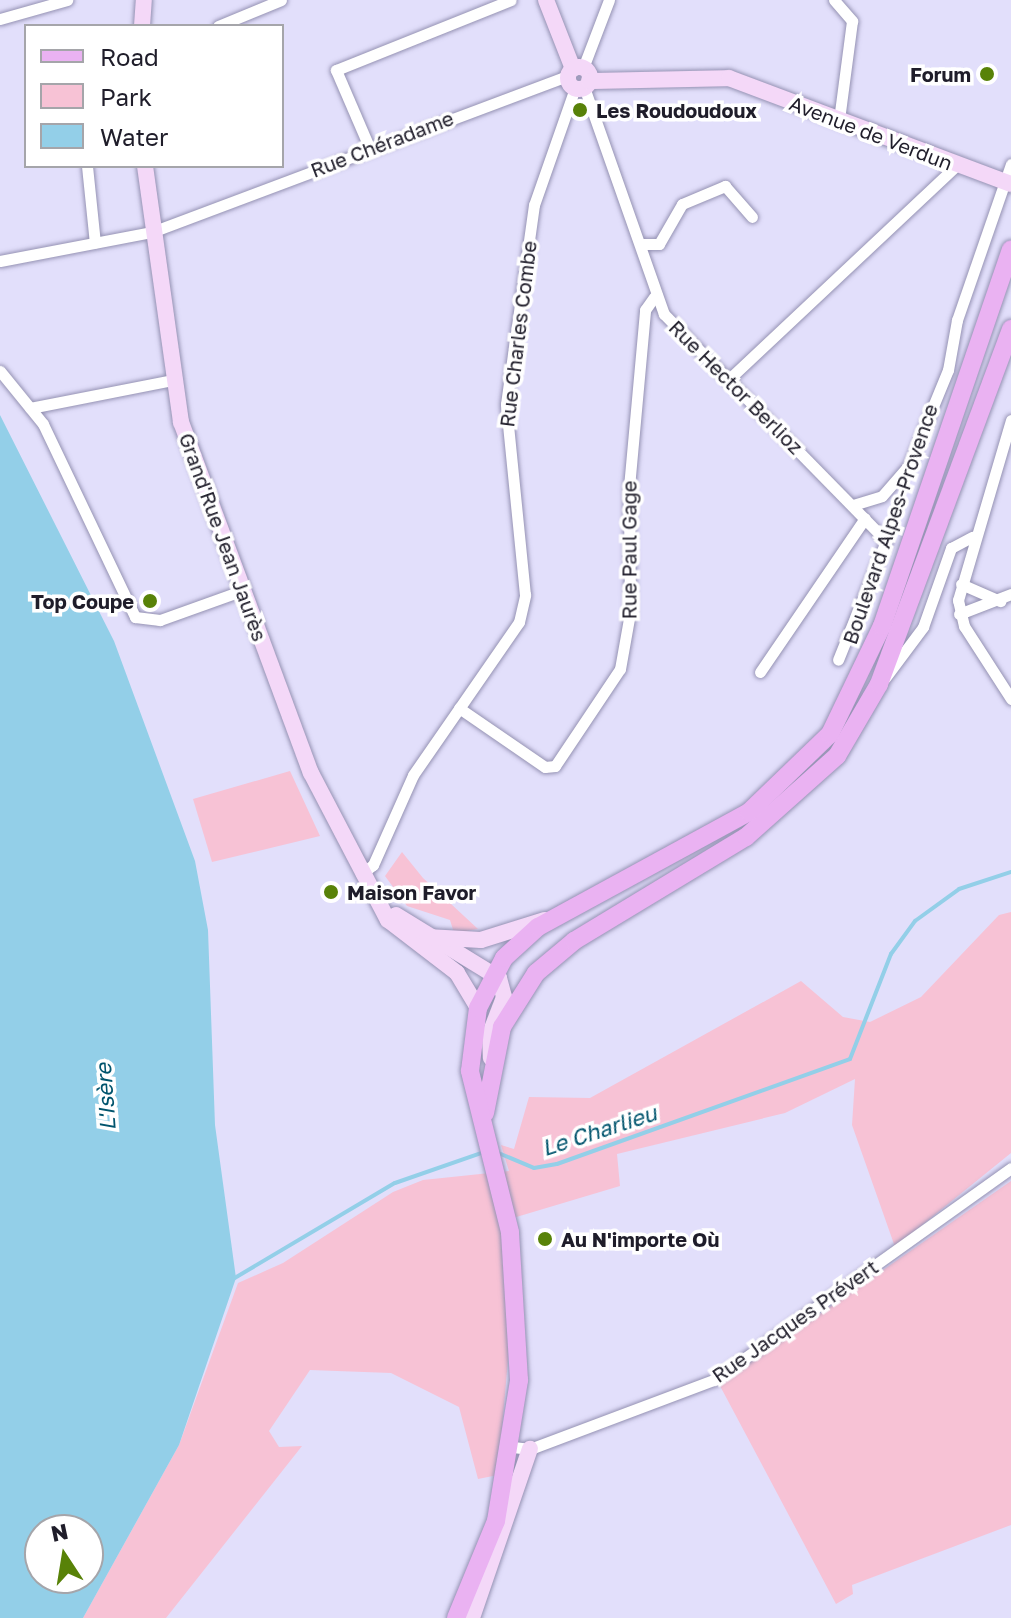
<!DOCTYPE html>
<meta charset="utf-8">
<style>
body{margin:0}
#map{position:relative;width:1011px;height:1618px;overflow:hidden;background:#e2dffb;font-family:"Golos Text",sans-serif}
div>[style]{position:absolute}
.green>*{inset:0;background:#f7c2d5}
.water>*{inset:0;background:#93cfe8}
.stream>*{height:4px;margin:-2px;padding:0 2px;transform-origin:2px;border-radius:2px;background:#93cfe8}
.roads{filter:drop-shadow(0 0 2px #9592b3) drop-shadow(0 0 2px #9592b3)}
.street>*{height:11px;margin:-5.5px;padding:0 5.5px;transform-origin:5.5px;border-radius:5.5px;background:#fff}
.secondary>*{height:16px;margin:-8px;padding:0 8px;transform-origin:8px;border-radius:8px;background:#f4d8f8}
.secondary>.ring{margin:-8px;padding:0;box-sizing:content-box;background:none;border:16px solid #f4d8f8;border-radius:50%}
.primary>*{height:18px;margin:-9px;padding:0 9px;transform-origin:9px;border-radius:9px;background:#eab2f2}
.dots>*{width:22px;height:22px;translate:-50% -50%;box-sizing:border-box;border:4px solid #fff;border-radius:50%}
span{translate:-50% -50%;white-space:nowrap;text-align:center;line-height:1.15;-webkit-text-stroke:7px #fff;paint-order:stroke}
.poi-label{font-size:20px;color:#1f1d2a;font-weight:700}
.right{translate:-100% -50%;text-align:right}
.left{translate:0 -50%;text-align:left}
.street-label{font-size:20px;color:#1f1d2a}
.water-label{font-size:22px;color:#00546d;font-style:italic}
.legend{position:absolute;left:24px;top:24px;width:260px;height:144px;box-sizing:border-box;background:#fff;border:2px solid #a5a5aa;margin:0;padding:10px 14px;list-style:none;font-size:24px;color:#1f1d2a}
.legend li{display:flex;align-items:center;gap:16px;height:40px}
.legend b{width:40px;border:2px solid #a5a5aa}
.north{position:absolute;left:24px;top:1514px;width:80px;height:80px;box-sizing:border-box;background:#fff;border:2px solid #a5a5aa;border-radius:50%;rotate:348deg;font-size:22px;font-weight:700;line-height:32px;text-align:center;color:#1f1d2a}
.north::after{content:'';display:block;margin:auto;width:28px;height:36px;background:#588208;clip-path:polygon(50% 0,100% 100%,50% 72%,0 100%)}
</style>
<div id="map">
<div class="green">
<div style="clip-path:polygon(290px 771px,320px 836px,212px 862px,193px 799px)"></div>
<div style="clip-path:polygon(402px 852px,423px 878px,478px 929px,454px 933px,450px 920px,407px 906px,385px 876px)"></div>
<div style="clip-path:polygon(1011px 912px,1011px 1153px,895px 1247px,852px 1125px,855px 1079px,785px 1113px,617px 1154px,620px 1186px,503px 1221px,509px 1348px,498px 1475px,478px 1479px,459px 1407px,391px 1373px,310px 1370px,269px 1431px,279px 1447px,302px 1446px,166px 1618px,83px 1618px,179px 1445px,238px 1283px,283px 1263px,393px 1192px,423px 1180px,509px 1171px,501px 1145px,514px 1149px,529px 1097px,590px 1098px,801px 981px,843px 1017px,870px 1022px,921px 997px,999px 915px)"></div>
<div style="clip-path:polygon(1011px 1181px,1011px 1525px,852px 1585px,853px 1594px,836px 1604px,719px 1384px)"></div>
</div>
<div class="water">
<div style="clip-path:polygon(evenodd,0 415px,114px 641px,195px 861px,208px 930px,215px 1125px,236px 1278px,179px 1445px,83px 1618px,0 1618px,0 415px,40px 1530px,88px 1530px,88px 1578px,40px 1578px,40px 1530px)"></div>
</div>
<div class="stream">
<div style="left:496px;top:1152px;width:41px;rotate:22.8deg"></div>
<div style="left:534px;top:1168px;width:23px;rotate:-10deg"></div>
<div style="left:557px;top:1164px;width:311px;rotate:-19.7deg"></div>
<div style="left:850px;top:1059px;width:113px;rotate:-68.7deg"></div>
<div style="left:891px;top:954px;width:41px;rotate:-54deg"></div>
<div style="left:915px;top:921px;width:54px;rotate:-36deg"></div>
<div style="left:959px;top:889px;width:55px;rotate:-18.1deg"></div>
<div style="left:233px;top:1279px;width:188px;rotate:-30.7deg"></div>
<div style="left:395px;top:1183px;width:94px;rotate:-19.2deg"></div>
</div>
<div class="roads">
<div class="street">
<div style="left:834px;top:0;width:28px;rotate:49deg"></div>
<div style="left:852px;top:21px;width:100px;rotate:97.5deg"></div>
<div style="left:0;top:19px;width:70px;rotate:-15.8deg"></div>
<div style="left:218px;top:26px;width:68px;rotate:-22.4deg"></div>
<div style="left:583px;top:68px;width:73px;rotate:-69.1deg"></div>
<div style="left:584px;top:87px;width:241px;rotate:70.6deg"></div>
<div style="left:664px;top:314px;width:318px;rotate:45.6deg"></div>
<div style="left:886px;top:541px;width:128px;rotate:112deg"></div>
<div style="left:370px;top:149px;width:86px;rotate:-113.3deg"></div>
<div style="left:336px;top:70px;width:188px;rotate:-21.8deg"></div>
<div style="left:87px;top:166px;width:77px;rotate:84.1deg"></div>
<div style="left:643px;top:244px;width:16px"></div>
<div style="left:659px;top:244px;width:46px;rotate:-60.1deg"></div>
<div style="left:682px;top:204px;width:47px;rotate:-22.7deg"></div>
<div style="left:725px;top:186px;width:41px;rotate:48.9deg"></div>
<div style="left:0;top:261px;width:155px;rotate:-10.8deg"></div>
<div style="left:152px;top:232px;width:444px;rotate:-20.6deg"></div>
<div style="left:0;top:371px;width:68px;rotate:50.9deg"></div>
<div style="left:43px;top:424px;width:214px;rotate:64.5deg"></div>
<div style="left:135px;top:617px;width:25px;rotate:7deg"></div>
<div style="left:160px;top:620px;width:86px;rotate:-19.7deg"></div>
<div style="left:728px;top:380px;width:314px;rotate:-43.2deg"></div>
<div style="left:30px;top:408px;width:146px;rotate:-11.1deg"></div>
<div style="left:1011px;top:420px;width:188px;rotate:106.4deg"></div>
<div style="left:958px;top:600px;width:27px;rotate:77deg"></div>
<div style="left:964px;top:626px;width:87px;rotate:57.2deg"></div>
<div style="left:853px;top:505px;width:30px;rotate:-17deg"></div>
<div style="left:882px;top:496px;width:41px;rotate:-48.9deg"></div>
<div style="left:909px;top:465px;width:103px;rotate:-67.7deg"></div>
<div style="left:948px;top:370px;width:51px;rotate:-79.8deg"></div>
<div style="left:957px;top:320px;width:165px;rotate:-70.9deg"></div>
<div style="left:961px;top:584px;width:43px;rotate:23.6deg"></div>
<div style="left:959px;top:614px;width:56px;rotate:-21deg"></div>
<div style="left:760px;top:672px;width:186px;rotate:-55.7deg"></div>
<div style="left:885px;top:678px;width:64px;rotate:-53.3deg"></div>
<div style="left:923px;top:627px;width:84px;rotate:-70.5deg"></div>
<div style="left:951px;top:548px;width:24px;rotate:-28deg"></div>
<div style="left:459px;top:708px;width:104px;rotate:34.5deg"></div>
<div style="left:545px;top:767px;width:10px;rotate:-6deg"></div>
<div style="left:555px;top:766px;width:117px;rotate:-56.2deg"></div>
<div style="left:620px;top:669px;width:57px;rotate:-79.9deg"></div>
<div style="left:630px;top:613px;width:126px;rotate:-90.5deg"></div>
<div style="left:629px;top:487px;width:178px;rotate:-84.8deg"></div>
<div style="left:645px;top:310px;width:16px;rotate:-55deg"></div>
<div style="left:361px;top:874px;width:15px;rotate:-37deg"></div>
<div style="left:373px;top:865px;width:98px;rotate:-66deg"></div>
<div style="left:413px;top:775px;width:186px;rotate:-55.3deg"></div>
<div style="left:519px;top:622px;width:28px;rotate:-77deg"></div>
<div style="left:525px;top:595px;width:192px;rotate:-95.7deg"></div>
<div style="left:506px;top:404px;width:201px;rotate:-82deg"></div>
<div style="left:534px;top:205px;width:124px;rotate:-70.7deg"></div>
<div style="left:513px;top:1447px;width:17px;rotate:7deg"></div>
<div style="left:530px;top:1449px;width:197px;rotate:-20.6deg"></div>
<div style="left:714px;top:1380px;width:365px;rotate:-35.5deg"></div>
</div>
<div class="secondary">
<div style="left:546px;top:0;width:74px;rotate:68.6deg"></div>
<div style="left:142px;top:26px;width:26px;rotate:-86deg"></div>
<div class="ring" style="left:568px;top:67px;width:6px;height:6px"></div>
<div style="left:589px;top:81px;width:140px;rotate:-1.2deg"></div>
<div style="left:729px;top:78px;width:301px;rotate:20.6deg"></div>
<div style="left:145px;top:166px;width:259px;rotate:82deg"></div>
<div style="left:181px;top:422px;width:374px;rotate:69.7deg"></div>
<div style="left:311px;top:773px;width:166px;rotate:62.4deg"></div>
<div style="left:388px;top:920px;width:87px;rotate:37.5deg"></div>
<div style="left:457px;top:973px;width:41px;rotate:59deg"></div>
<div style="left:396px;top:915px;width:121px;rotate:31.5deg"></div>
<div style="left:499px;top:978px;width:20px;rotate:75deg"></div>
<div style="left:504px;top:997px;width:40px;rotate:111deg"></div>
<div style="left:490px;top:1034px;width:24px;rotate:88deg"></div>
<div style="left:427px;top:937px;width:54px;rotate:3.2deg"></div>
<div style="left:481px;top:940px;width:67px;rotate:-17.4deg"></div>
<div style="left:472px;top:1618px;width:179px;rotate:-71.1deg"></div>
</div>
<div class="primary">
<div style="left:485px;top:1113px;width:88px;rotate:-78.8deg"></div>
<div style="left:502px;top:1027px;width:64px;rotate:-57.8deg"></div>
<div style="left:536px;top:973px;width:50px;rotate:-40.1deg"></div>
<div style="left:574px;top:941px;width:201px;rotate:-31.2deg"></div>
<div style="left:746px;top:837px;width:122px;rotate:-41.7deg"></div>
<div style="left:837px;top:756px;width:83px;rotate:-59.7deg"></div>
<div style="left:879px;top:684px;width:379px;rotate:-69.6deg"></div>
<div style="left:456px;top:1618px;width:105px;rotate:-67.6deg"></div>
<div style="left:496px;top:1521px;width:143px;rotate:-80.7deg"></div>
<div style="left:519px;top:1380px;width:148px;rotate:-93.5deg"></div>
<div style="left:510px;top:1232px;width:166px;rotate:-104deg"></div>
<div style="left:470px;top:1071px;width:64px;rotate:-82.8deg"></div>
<div style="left:478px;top:1008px;width:56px;rotate:-62.5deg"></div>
<div style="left:504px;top:958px;width:46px;rotate:-42.4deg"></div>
<div style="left:538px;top:927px;width:240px;rotate:-28.6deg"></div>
<div style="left:749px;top:812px;width:112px;rotate:-43.9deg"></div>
<div style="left:830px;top:734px;width:120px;rotate:-64.3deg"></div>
<div style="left:882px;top:626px;width:398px;rotate:-71.1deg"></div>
</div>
</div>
<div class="dots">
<div style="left:987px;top:74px;background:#588208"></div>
<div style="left:580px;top:110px;background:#588208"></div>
<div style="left:150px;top:601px;background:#588208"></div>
<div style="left:331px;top:892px;background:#588208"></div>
<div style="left:545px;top:1239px;background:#588208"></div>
</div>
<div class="poi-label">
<span class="right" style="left:971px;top:74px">Forum</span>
<span class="left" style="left:596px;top:110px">Les Roudoudoux</span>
<span class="right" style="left:134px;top:601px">Top Coupe</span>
<span class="left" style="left:347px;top:892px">Maison Favor</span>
<span class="left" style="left:561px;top:1239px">Au N'importe Où</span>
</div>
<div class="street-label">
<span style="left:871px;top:133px;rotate:21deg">Avenue de Verdun</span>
<span style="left:382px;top:144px;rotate:-21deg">Rue Chéradame</span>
<span style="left:518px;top:334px;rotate:-83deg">Rue Charles Combe</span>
<span style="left:736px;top:387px;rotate:45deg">Rue Hector Berlioz</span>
<span style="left:890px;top:524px;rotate:-71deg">Boulevard Alpes-Provence</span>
<span style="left:223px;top:537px;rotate:70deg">Grand'Rue Jean Jaurès</span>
<span style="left:629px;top:550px;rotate:-90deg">Rue Paul Gage</span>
<span style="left:795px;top:1321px;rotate:-35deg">Rue Jacques Prévert</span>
</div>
<div class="water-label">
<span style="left:105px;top:1097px;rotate:-94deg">L'Isère</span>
<span style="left:599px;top:1130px;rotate:-18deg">Le Charlieu</span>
</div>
<ul class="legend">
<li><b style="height:10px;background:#eab2f2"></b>Road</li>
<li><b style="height:22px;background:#f7c2d5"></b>Park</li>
<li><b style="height:22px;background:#93cfe8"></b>Water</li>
</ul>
<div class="north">N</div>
</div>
